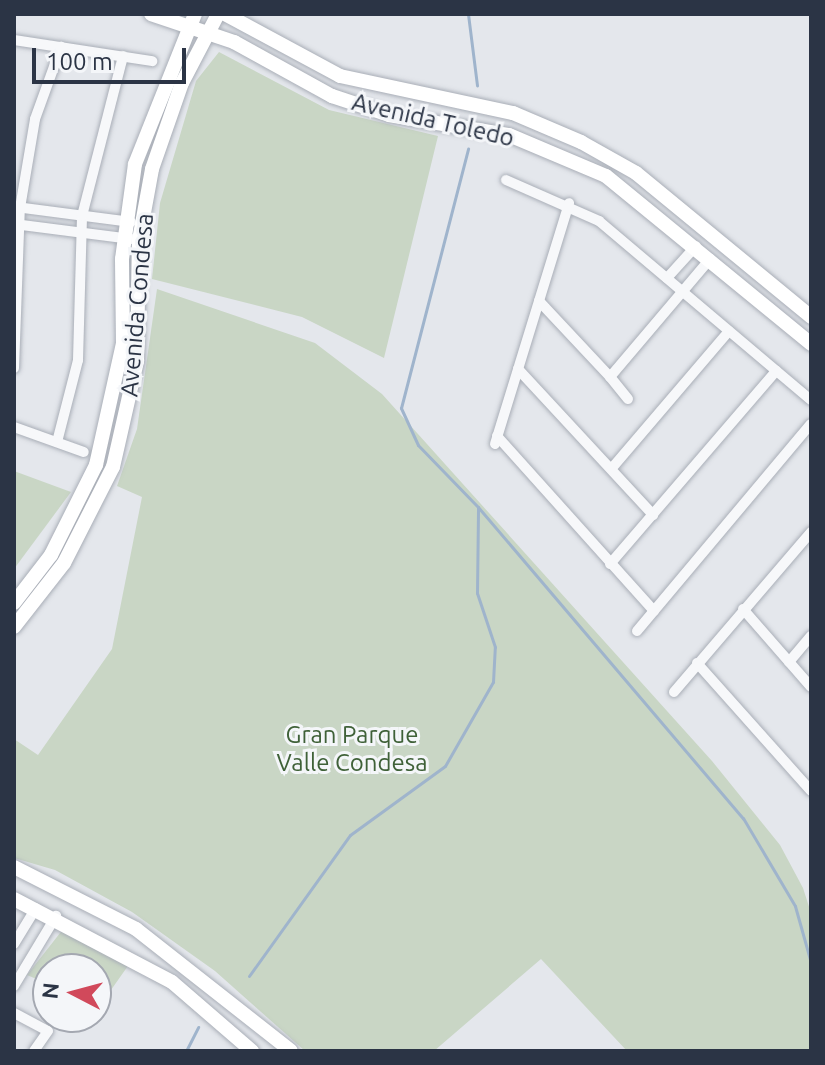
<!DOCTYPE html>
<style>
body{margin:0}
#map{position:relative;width:825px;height:1065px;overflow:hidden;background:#e4e7ec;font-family:Ubuntu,sans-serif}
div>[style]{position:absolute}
.green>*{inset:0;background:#c9d6c5}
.stream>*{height:3px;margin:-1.5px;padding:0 1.5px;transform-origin:1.5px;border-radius:1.5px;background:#9fb4cc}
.roads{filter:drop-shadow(0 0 2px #a9aeb7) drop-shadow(0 0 2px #a9aeb7)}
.street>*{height:10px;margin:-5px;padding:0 5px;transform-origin:5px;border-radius:5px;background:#f7f8fa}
.secondary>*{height:14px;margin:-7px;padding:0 7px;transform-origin:7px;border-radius:7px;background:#fff}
span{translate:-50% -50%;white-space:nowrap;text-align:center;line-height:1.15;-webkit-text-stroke:6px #f4f6f9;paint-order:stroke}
.street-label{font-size:24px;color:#2b3445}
.park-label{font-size:24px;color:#3f6138}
.frame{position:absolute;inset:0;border:16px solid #2b3445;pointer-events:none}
.north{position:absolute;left:32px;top:953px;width:80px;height:80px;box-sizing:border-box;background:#f4f6f9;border:2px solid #a4a8b1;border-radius:50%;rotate:276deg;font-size:22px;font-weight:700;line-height:32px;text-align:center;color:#2b3445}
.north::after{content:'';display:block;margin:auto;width:28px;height:36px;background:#d1495b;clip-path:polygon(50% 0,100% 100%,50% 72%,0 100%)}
.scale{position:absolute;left:32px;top:48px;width:154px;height:36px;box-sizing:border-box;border:4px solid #2b3445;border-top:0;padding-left:10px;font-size:24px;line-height:28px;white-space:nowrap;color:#2b3445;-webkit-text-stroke:6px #f4f6f9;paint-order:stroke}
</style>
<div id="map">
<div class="green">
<div style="clip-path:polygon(219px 52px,329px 110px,438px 136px,384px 358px,302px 317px,152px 279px,160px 203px,196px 81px)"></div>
<div style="clip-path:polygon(157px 289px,315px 343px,382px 394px,712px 761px,780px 845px,803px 888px,811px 913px,811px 1051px,627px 1051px,541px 959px,434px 1051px,305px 1051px,215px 971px,132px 912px,55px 870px,14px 858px,14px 739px,38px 755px,112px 649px,142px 497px,117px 486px,137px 429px)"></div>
<div style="clip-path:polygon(14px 471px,71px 492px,14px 569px)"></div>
<div style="clip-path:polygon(64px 928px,130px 963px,99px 1007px,96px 969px,48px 969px,48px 984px,27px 975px)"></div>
</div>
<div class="stream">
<div style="left:468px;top:14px;width:72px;rotate:82.8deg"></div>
<div style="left:478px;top:507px;width:409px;rotate:49.6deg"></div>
<div style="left:743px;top:818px;width:102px;rotate:59.4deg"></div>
<div style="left:795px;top:906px;width:59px;rotate:74.3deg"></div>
<div style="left:249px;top:976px;width:173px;rotate:-54.4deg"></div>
<div style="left:350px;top:835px;width:117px;rotate:-36deg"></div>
<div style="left:445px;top:766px;width:97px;rotate:-60.3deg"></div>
<div style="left:493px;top:682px;width:35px;rotate:-87deg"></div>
<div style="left:495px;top:647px;width:57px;rotate:-108.4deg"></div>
<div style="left:477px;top:593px;width:86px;rotate:-89.3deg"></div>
<div style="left:478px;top:507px;width:86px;rotate:-134.1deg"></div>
<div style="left:418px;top:445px;width:41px;rotate:-114.7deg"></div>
<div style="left:401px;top:408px;width:268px;rotate:-75.5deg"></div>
<div style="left:186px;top:1051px;width:27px;rotate:-63deg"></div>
</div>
<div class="roads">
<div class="street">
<div style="left:14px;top:40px;width:140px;rotate:8.7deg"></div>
<div style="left:506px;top:180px;width:102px;rotate:23.8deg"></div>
<div style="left:599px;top:221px;width:277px;rotate:40.2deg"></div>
<div style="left:16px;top:207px;width:116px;rotate:7.4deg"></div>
<div style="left:14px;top:224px;width:118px;rotate:7.3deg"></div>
<div style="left:667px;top:278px;width:43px;rotate:-47.8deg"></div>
<div style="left:539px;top:301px;width:104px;rotate:46.9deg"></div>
<div style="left:14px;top:368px;width:160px;rotate:-87.9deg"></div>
<div style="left:20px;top:208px;width:90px;rotate:-80.4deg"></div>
<div style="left:35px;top:119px;width:77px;rotate:-70.1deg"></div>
<div style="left:518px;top:369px;width:199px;rotate:47.2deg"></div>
<div style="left:628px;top:399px;width:28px;rotate:-129deg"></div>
<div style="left:610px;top:377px;width:155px;rotate:-49.7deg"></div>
<div style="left:14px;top:427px;width:74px;rotate:19.7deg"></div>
<div style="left:497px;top:436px;width:235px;rotate:48.1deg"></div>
<div style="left:57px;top:442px;width:85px;rotate:-75.6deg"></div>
<div style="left:78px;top:360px;width:144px;rotate:-88.4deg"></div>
<div style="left:82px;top:216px;width:165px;rotate:-75.6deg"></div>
<div style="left:495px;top:444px;width:252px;rotate:-72.9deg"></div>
<div style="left:612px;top:468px;width:180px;rotate:-49.5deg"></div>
<div style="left:610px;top:564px;width:255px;rotate:-49.3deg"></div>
<div style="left:743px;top:609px;width:103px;rotate:48.9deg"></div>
<div style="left:637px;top:631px;width:270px;rotate:-50deg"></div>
<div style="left:789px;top:662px;width:34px;rotate:-50deg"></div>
<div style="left:697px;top:663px;width:171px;rotate:48.3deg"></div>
<div style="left:674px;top:692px;width:211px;rotate:-49.4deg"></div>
<div style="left:14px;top:944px;width:42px;rotate:-58.6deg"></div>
<div style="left:14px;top:986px;width:82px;rotate:-59deg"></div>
<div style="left:14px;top:1013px;width:38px;rotate:28deg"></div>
<div style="left:48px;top:1031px;width:24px;rotate:125deg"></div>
</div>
<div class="secondary">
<div style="left:151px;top:14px;width:88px;rotate:18.6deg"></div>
<div style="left:234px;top:42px;width:112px;rotate:28.9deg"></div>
<div style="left:332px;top:96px;width:60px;rotate:18.4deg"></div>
<div style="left:389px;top:115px;width:122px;rotate:9.5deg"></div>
<div style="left:509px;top:135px;width:105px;rotate:22.9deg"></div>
<div style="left:606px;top:176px;width:265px;rotate:39.3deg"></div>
<div style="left:225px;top:14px;width:131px;rotate:28.3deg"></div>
<div style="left:340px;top:76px;width:177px;rotate:12.1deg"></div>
<div style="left:513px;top:113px;width:74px;rotate:23.1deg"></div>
<div style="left:581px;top:142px;width:63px;rotate:29.4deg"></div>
<div style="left:636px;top:173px;width:227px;rotate:39.4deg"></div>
<div style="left:14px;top:603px;width:61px;rotate:-52.4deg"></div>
<div style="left:51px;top:555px;width:101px;rotate:-63.4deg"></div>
<div style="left:96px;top:465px;width:125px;rotate:-77.5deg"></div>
<div style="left:123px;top:343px;width:84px;rotate:-90.7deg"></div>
<div style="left:122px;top:259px;width:96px;rotate:-82.2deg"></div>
<div style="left:135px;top:164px;width:162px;rotate:-68.2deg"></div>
<div style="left:14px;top:627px;width:81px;rotate:-52deg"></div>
<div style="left:64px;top:563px;width:108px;rotate:-63deg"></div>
<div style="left:113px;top:467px;width:109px;rotate:-77.2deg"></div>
<div style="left:137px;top:361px;width:121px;rotate:-89.1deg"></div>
<div style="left:139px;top:240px;width:72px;rotate:-79.6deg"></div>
<div style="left:152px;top:169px;width:91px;rotate:-70.8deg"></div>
<div style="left:182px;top:83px;width:78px;rotate:-62.4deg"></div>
<div style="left:14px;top:867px;width:137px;rotate:26.9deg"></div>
<div style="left:136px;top:929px;width:197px;rotate:38.2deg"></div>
<div style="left:14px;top:899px;width:178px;rotate:27.7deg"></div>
<div style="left:172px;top:982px;width:106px;rotate:40.8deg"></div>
</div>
</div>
<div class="street-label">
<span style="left:433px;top:120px;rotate:13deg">Avenida Toledo</span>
<span style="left:137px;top:305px;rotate:-85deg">Avenida Condesa</span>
</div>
<div class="park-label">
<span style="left:352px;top:749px">Gran Parque<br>Valle Condesa</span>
</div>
<div class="frame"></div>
<div class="north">N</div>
<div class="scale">100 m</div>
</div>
